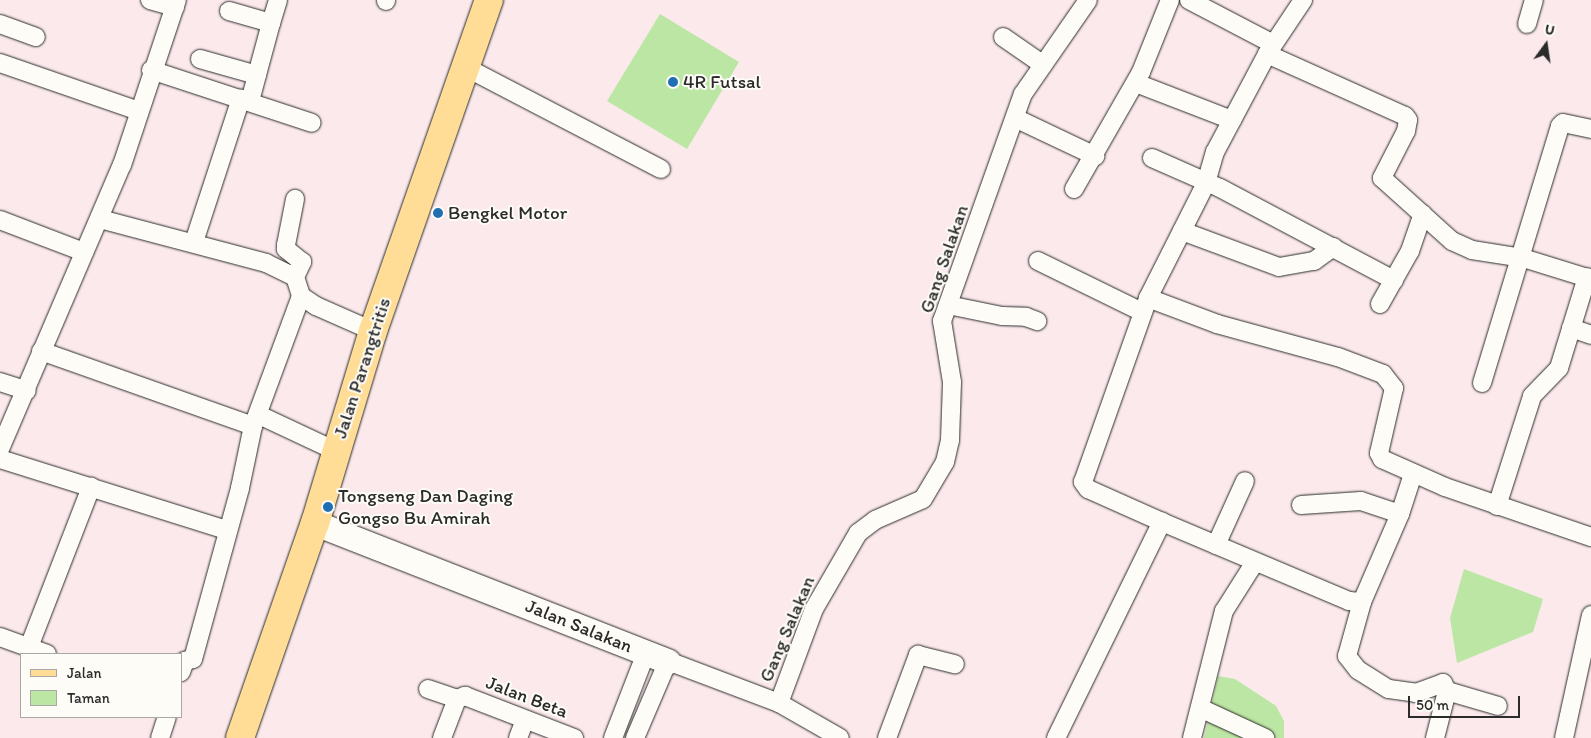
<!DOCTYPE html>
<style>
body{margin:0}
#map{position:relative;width:1591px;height:738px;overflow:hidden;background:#fbe9ec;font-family:Itim,sans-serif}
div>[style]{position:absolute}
.green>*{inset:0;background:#bce6a3}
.roads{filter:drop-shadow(0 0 1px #2b2b2b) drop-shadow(0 0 1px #2b2b2b)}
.street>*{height:18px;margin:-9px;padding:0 9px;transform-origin:9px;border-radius:9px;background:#fdfcf7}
.secondary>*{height:25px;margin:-12.5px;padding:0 12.5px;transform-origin:12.5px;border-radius:12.5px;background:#fdfcf7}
.primary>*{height:28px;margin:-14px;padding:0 14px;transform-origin:14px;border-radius:14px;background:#ffdd96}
.dots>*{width:14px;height:14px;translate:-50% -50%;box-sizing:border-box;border:2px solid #fdfcf7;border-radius:50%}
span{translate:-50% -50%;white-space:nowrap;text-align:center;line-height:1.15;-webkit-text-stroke:4px #fdfcf7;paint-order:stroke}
.poi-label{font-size:19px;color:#2b2b2b}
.left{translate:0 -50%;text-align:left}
.street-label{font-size:19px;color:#2b2b2b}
.legend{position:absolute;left:20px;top:653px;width:162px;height:65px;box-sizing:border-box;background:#fdfcf7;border:1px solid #a9a8a5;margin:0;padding:6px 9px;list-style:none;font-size:15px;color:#2b2b2b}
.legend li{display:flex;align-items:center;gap:10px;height:25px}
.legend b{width:25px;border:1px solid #a9a8a5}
.north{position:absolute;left:1521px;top:20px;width:50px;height:50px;-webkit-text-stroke:4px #fdfcf7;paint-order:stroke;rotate:14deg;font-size:14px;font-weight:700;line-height:20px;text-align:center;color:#2b2b2b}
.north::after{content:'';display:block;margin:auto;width:18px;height:22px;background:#2b2b2b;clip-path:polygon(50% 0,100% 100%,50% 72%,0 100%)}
.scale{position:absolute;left:1408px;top:696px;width:112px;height:22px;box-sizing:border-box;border:2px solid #2b2b2b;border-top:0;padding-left:6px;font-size:15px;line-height:18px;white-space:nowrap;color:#2b2b2b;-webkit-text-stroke:4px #fdfcf7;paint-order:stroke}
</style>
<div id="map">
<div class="green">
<div style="clip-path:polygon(660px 14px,739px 62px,687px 149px,607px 101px)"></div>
<div style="clip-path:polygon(1464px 569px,1543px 599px,1533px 632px,1457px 663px,1450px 618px)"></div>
<div style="clip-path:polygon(1218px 676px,1235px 679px,1276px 706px,1284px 721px,1284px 738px,1204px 738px)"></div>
</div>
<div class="roads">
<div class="street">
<div style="left:150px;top:0;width:26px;rotate:16deg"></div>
<div style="left:1189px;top:0;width:95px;rotate:27.6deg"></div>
<div style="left:386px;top:1px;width:1px;rotate:-90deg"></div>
<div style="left:229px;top:11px;width:44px;rotate:15.9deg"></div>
<div style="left:271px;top:23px;width:54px;rotate:105.1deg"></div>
<div style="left:271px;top:23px;width:24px;rotate:-73deg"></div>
<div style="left:0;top:24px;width:38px;rotate:20deg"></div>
<div style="left:1527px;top:24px;width:25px;rotate:-74deg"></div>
<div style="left:1003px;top:37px;width:47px;rotate:34.7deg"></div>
<div style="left:1267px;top:54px;width:151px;rotate:24.2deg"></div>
<div style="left:1405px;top:116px;width:5px;rotate:53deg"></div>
<div style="left:1408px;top:120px;width:11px;rotate:100deg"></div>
<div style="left:1406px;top:131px;width:53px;rotate:117.1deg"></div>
<div style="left:1382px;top:178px;width:94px;rotate:42deg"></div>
<div style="left:1452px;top:241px;width:22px;rotate:24deg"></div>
<div style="left:1472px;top:250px;width:52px;rotate:8.9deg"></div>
<div style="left:1523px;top:258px;width:71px;rotate:17.2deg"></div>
<div style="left:200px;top:59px;width:59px;rotate:15.7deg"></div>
<div style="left:257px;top:75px;width:27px;rotate:105deg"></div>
<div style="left:0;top:63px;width:147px;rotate:19.1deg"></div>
<div style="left:465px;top:67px;width:221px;rotate:27.5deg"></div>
<div style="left:151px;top:70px;width:169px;rotate:18.2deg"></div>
<div style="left:1136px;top:83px;width:103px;rotate:21.1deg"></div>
<div style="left:1015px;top:118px;width:89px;rotate:25.4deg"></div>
<div style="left:1152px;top:158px;width:74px;rotate:23.8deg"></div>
<div style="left:1220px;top:188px;width:197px;rotate:27.9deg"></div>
<div style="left:1074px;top:189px;width:135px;rotate:-60.2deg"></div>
<div style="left:1141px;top:72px;width:78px;rotate:-68.1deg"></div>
<div style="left:100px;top:219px;width:172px;rotate:14.8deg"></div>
<div style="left:266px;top:263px;width:32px;rotate:26deg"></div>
<div style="left:295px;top:277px;width:20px;rotate:72deg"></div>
<div style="left:301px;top:296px;width:18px;rotate:34deg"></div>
<div style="left:316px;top:306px;width:62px;rotate:23.7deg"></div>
<div style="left:0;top:220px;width:90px;rotate:20.9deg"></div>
<div style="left:1182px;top:231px;width:103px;rotate:20.4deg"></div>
<div style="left:1279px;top:267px;width:36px;rotate:-10deg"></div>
<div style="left:1314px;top:261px;width:24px;rotate:-36deg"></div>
<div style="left:194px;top:242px;width:151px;rotate:-71.9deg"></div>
<div style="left:1038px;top:261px;width:116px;rotate:26.1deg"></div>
<div style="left:295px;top:277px;width:17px;rotate:-65deg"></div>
<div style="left:302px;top:262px;width:21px;rotate:-141deg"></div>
<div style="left:286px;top:249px;width:4px;rotate:-90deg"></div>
<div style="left:286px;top:245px;width:47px;rotate:-78.9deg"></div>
<div style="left:1148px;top:298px;width:74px;rotate:20.6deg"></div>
<div style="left:1217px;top:324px;width:125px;rotate:15.3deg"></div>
<div style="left:1338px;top:357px;width:48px;rotate:20.7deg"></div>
<div style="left:1383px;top:374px;width:18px;rotate:52deg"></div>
<div style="left:1394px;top:388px;width:67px;rotate:103deg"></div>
<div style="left:1379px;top:453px;width:7px;rotate:63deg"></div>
<div style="left:1382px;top:459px;width:69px;rotate:24deg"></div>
<div style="left:1445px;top:487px;width:154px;rotate:18.9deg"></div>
<div style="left:1380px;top:304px;width:61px;rotate:-60.5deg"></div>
<div style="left:1410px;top:251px;width:39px;rotate:-71deg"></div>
<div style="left:948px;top:305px;width:55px;rotate:11.5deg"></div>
<div style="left:1002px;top:316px;width:24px;rotate:2deg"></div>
<div style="left:1026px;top:317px;width:12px;rotate:20deg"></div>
<div style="left:1571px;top:328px;width:21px;rotate:19deg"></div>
<div style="left:41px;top:351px;width:225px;rotate:19.5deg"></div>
<div style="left:0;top:382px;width:28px;rotate:18deg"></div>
<div style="left:1482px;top:383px;width:269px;rotate:-73.1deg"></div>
<div style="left:1560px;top:126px;width:4px;rotate:-45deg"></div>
<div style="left:1563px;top:123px;width:29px;rotate:12deg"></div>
<div style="left:259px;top:415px;width:85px;rotate:25.1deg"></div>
<div style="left:0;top:449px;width:309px;rotate:-66.8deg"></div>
<div style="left:122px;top:165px;width:174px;rotate:-71.6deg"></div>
<div style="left:0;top:459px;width:237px;rotate:17.4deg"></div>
<div style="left:1413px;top:474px;width:42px;rotate:108deg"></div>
<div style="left:1400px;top:514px;width:96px;rotate:113.4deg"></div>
<div style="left:1362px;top:602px;width:56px;rotate:105.5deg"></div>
<div style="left:1347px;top:656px;width:18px;rotate:52deg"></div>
<div style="left:1358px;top:670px;width:36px;rotate:32deg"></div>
<div style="left:1389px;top:689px;width:27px;rotate:8deg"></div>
<div style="left:1416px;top:693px;width:29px;rotate:-20deg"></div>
<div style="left:1443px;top:683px;width:9px;rotate:63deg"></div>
<div style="left:1447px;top:691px;width:49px;rotate:104.3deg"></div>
<div style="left:1301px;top:505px;width:60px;rotate:-3.8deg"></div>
<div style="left:1361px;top:501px;width:41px;rotate:18.4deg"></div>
<div style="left:1497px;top:506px;width:115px;rotate:-72.3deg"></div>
<div style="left:1532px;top:396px;width:39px;rotate:-46deg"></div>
<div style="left:1559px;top:368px;width:95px;rotate:-72.9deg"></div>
<div style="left:1162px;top:522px;width:203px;rotate:22.9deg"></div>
<div style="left:1349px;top:601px;width:13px;rotate:4deg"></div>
<div style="left:1216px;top:545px;width:70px;rotate:-65.6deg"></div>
<div style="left:0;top:637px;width:50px;rotate:19.9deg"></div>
<div style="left:29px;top:647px;width:172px;rotate:-68.8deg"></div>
<div style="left:181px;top:672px;width:12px;rotate:-70deg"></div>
<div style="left:185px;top:661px;width:8px;rotate:-14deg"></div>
<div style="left:193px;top:659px;width:177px;rotate:-74.6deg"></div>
<div style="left:240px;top:488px;width:63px;rotate:-78.2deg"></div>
<div style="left:253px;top:426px;width:139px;rotate:-69.7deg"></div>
<div style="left:428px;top:689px;width:31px;rotate:19deg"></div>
<div style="left:1447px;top:691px;width:53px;rotate:16.4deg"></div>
<div style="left:779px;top:703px;width:100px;rotate:-69.6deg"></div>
<div style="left:814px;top:609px;width:88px;rotate:-59.9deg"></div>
<div style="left:858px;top:533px;width:21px;rotate:-37deg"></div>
<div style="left:875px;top:520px;width:52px;rotate:-23.6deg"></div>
<div style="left:923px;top:499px;width:43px;rotate:-59.3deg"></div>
<div style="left:945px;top:462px;width:23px;rotate:-77deg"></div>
<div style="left:950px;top:440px;width:58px;rotate:-88deg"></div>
<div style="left:952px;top:382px;width:62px;rotate:-99.3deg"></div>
<div style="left:942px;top:321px;width:241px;rotate:-70.4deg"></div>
<div style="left:1023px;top:94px;width:114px;rotate:-55.3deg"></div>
<div style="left:1200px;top:708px;width:72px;rotate:24.8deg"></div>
<div style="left:160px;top:738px;width:22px;rotate:-72deg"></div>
<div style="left:442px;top:738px;width:42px;rotate:-69deg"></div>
<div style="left:457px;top:699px;width:9px;rotate:-21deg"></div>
<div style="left:465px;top:696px;width:117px;rotate:21.1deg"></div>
<div style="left:518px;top:738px;width:19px;rotate:-69deg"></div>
<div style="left:613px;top:738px;width:91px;rotate:-68.8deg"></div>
<div style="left:635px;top:738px;width:84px;rotate:-66.8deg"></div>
<div style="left:668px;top:661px;width:119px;rotate:20.7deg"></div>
<div style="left:779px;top:703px;width:70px;rotate:29.8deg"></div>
<div style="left:887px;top:738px;width:89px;rotate:-69.5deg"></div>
<div style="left:918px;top:655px;width:38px;rotate:14deg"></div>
<div style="left:1056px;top:738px;width:241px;rotate:-63.9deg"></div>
<div style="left:1162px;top:522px;width:81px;rotate:-156deg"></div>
<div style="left:1088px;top:489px;width:9px;rotate:-126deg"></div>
<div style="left:1083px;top:482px;width:195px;rotate:-70.5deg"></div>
<div style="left:1148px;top:298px;width:129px;rotate:-63.2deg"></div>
<div style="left:1206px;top:183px;width:32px;rotate:-74deg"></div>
<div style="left:1215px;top:152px;width:111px;rotate:-62deg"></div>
<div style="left:1267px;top:54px;width:65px;rotate:-56.3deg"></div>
<div style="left:1192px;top:738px;width:131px;rotate:-75.9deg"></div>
<div style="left:1224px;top:611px;width:58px;rotate:-57.7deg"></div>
<div style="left:1564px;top:738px;width:126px;rotate:-77.6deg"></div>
</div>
<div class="secondary">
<div style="left:315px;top:523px;width:379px;rotate:21.4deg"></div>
</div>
<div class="primary">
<div style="left:240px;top:738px;width:228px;rotate:-70.8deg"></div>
<div style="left:315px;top:523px;width:201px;rotate:-73.2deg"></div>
<div style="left:373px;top:331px;width:351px;rotate:-70.7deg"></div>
</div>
</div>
<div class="dots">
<div style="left:673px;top:82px;background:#1f6fb2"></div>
<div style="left:438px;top:213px;background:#1f6fb2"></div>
<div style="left:328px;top:507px;background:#1f6fb2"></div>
</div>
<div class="poi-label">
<span class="left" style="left:683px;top:82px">4R Futsal</span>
<span class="left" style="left:448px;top:213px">Bengkel Motor</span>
<span class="left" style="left:338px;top:507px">Tongseng Dan Daging<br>Gongso Bu Amirah</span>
</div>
<div class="street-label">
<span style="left:944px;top:259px;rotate:-71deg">Gang Salakan</span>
<span style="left:362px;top:368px;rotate:-72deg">Jalan Parangtritis</span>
<span style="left:579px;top:626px;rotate:22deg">Jalan Salakan</span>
<span style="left:787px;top:629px;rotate:-67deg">Gang Salakan</span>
<span style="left:527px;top:697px;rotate:21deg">Jalan Beta</span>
</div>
<ul class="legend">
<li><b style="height:6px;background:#ffdd96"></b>Jalan</li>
<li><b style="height:14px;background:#bce6a3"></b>Taman</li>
</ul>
<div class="north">U</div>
<div class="scale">50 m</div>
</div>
